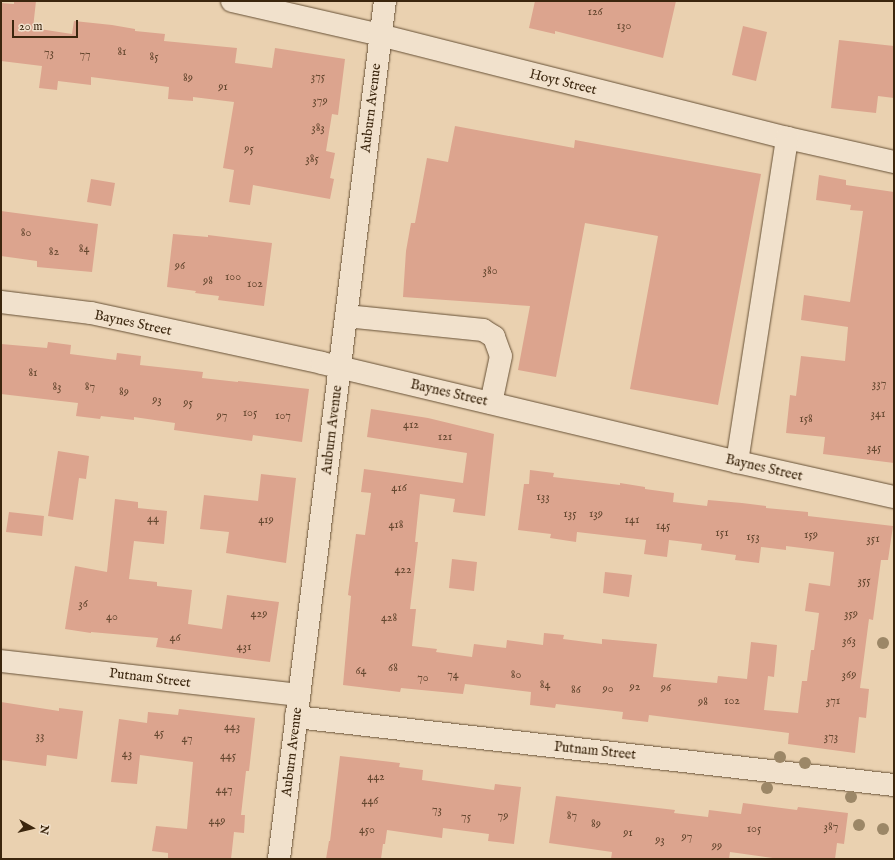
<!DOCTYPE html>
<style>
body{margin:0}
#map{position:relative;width:895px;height:860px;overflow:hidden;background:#ead1b0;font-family:"IM FELL English",serif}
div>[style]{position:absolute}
.building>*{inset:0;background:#dca48e}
.roads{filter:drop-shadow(0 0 1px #675136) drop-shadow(0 0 1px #675136)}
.minor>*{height:22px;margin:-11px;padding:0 11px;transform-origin:11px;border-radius:11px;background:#f1e1cc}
.trees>*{width:12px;height:12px;margin:-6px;border-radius:50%;background:#9c8767}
span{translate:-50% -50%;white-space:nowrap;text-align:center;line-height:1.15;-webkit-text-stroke:4px #f1e1cc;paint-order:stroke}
.number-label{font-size:12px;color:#63462e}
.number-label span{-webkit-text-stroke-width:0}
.street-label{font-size:14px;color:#3b260e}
.frame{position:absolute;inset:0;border:2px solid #3b260e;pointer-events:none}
.north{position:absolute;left:12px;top:808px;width:40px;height:40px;-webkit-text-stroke:3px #f1e1cc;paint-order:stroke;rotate:98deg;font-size:11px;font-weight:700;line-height:16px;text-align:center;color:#3b260e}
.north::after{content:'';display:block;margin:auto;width:14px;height:18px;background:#3b260e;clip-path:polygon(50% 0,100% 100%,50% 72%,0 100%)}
.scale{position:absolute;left:12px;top:20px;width:66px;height:18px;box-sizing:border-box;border:2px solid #3b260e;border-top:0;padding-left:5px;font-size:12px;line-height:14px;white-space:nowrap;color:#3b260e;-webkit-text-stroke:3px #f1e1cc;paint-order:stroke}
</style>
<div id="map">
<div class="building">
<div style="clip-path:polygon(14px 1px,36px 1px,33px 28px,72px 34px,74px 21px,112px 25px,135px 29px,135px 31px,165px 34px,164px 41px,237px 48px,235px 63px,272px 68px,275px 48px,345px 59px,338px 115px,332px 114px,326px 151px,335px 153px,330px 178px,334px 179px,330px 199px,253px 185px,250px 205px,229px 202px,234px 170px,223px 168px,234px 102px,193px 97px,193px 101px,168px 99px,169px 87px,91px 77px,91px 85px,58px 81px,57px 90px,39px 88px,42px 66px,1px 61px,1px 3px,14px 4px)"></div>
<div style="clip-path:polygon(535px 1px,676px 1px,663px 58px,555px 31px,555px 34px,529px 28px)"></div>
<div style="clip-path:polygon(743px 26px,767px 32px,756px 81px,732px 75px)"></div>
<div style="clip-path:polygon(839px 40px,894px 46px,894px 98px,878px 96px,876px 113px,831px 108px)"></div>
<div style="clip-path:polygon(455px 126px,574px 148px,575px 140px,761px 174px,718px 405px,630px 389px,658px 236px,585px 223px,556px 377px,518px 370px,530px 306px,403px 297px,406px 251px,411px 223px,415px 223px,427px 158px,448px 162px)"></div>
<div style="clip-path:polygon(819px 175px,846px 180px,846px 185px,894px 192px,894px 463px,823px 454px,825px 437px,786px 433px,790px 395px,796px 396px,801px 356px,845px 361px,848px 327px,801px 320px,804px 295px,850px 302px,863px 211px,850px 210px,851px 205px,816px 200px)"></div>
<div style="clip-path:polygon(91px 179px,115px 183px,111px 206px,87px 202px)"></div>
<div style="clip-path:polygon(1px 211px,98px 224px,92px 272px,37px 267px,37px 261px,1px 256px)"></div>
<div style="clip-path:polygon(173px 234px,208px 237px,208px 235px,272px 243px,264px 306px,218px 300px,219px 296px,195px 293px,196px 291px,167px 287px)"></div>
<div style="clip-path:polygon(48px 342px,71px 345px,70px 354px,116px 360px,117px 353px,141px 356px,140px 365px,203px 372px,202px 378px,238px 382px,238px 381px,309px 389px,302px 442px,253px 435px,252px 441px,174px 430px,175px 423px,134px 417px,134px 420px,101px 416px,100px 419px,76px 416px,78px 403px,1px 394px,1px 344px,47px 348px)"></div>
<div style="clip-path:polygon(371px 409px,428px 418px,494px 434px,485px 516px,453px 512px,455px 499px,420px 494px,415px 542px,418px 542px,410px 609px,416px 609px,412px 646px,437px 649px,436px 652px,472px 657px,474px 644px,506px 648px,507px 640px,543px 645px,544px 633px,564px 635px,563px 639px,602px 644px,602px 639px,657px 644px,653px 677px,717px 683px,718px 676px,747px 679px,751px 642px,777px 645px,774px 677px,768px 676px,764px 710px,798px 713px,802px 681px,807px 681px,811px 650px,814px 650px,819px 613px,805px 611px,809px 583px,830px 586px,834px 552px,786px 546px,786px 550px,761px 547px,759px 563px,735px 560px,736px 555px,701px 550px,702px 544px,669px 540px,667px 557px,644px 554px,646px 540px,577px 532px,576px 542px,550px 538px,551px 534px,518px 530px,524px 484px,529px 484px,530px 470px,554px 473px,553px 477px,620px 485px,620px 483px,645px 487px,645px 489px,674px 493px,673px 502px,707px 506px,708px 500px,742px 503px,766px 506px,766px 508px,808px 512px,808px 516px,893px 526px,888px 560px,881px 560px,873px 620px,869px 619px,860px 688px,869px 689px,866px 718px,859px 717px,855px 753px,788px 744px,789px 733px,649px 715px,648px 722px,622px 719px,623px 712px,556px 704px,555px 708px,530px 705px,531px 692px,465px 684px,463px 694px,401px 688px,400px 692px,343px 685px,351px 596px,348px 595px,356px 534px,365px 535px,371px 493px,361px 492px,364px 469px,463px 483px,467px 453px,367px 437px)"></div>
<div style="clip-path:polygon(58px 451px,89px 456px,86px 479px,79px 478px,73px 520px,48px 516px)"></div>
<div style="clip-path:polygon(261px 474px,296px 478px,286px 563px,226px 553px,229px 532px,200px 529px,204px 495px,258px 501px)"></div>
<div style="clip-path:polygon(115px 499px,138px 502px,138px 508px,167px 511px,164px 544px,134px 541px,129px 579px,157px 582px,157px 586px,192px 590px,188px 624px,222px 629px,227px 595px,279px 602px,270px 662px,156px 647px,158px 638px,91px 632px,91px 633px,65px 629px,75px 566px,107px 572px)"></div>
<div style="clip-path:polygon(9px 512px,44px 516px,42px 536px,6px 532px)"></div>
<div style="clip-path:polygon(452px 559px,477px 562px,474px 591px,449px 588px)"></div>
<div style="clip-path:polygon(605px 572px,632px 575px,629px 597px,603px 593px)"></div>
<div style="clip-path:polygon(1px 702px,59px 711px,59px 708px,83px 711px,77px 759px,47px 755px,46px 766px,1px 760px)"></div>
<div style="clip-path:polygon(179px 709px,255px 718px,249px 771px,246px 771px,241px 815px,245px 815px,244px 833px,234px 832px,231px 859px,168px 859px,168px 853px,152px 851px,156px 826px,187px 829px,193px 762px,140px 755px,137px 784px,111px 782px,119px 719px,147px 723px,148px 712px,178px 715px)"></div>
<div style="clip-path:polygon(340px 756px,400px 763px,399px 767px,423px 770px,422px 780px,494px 790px,495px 784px,521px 787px,514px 844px,488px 841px,489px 834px,443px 828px,442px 838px,387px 830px,385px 844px,383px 844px,381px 859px,326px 859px,329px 841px,330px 841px)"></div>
<div style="clip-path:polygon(556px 796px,675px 810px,674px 813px,708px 817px,709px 810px,741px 814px,743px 803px,797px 810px,798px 807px,848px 813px,844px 844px,837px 843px,835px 859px,780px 859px,730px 852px,729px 859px,611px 859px,612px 852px,549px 843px)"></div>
</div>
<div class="roads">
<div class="minor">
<div style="left:232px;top:1px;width:152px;rotate:12.9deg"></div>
<div style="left:380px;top:35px;width:420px;rotate:14.2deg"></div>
<div style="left:787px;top:138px;width:110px;rotate:12.6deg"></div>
<div style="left:1px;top:302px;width:91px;rotate:7deg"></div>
<div style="left:91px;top:313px;width:236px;rotate:12.2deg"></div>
<div style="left:322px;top:363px;width:427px;rotate:13.4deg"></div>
<div style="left:737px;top:462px;width:161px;rotate:12.6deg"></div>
<div style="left:346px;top:316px;width:138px;rotate:5.8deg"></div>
<div style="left:483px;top:330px;width:13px;rotate:32deg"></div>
<div style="left:494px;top:337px;width:20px;rotate:70deg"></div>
<div style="left:501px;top:356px;width:48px;rotate:102deg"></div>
<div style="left:737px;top:462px;width:328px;rotate:-81.2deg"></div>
<div style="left:1px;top:661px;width:300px;rotate:6.5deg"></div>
<div style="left:296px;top:717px;width:602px;rotate:6.49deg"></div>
<div style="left:279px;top:859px;width:865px;rotate:-82.96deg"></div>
</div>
</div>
<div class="trees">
<div style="left:883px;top:643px"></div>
<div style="left:780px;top:757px"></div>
<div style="left:805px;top:763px"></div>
<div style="left:767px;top:788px"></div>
<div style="left:851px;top:797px"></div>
<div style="left:859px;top:825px"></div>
<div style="left:883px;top:829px"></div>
</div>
<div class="number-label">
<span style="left:595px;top:12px">126</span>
<span style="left:624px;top:26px">130</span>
<span style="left:122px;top:52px">81</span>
<span style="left:49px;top:53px">73</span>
<span style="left:85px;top:55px">77</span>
<span style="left:154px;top:57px">85</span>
<span style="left:318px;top:77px">375</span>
<span style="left:188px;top:78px">89</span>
<span style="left:223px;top:87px">91</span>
<span style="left:320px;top:101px">379</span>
<span style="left:318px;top:128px">383</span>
<span style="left:249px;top:149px">95</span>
<span style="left:312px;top:159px">385</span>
<span style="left:26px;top:233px">80</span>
<span style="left:84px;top:249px">84</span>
<span style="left:54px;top:252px">82</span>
<span style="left:180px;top:266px">96</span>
<span style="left:490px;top:271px">380</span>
<span style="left:233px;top:277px">100</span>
<span style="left:208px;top:281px">98</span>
<span style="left:255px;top:284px">102</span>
<span style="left:33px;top:373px">81</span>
<span style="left:879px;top:384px">337</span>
<span style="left:57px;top:387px">83</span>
<span style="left:90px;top:387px">87</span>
<span style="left:124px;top:392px">89</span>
<span style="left:157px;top:400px">93</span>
<span style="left:188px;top:403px">95</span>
<span style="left:250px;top:413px">105</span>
<span style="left:878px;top:414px">341</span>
<span style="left:222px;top:416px">97</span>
<span style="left:283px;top:416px">107</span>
<span style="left:806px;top:419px">158</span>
<span style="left:411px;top:425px">412</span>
<span style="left:445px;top:437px">121</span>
<span style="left:874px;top:448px">345</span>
<span style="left:399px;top:488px">416</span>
<span style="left:543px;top:497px">133</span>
<span style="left:570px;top:514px">135</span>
<span style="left:596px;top:514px">139</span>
<span style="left:153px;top:519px">44</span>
<span style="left:266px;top:520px">419</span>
<span style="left:632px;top:520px">141</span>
<span style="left:396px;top:525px">418</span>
<span style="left:663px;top:526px">145</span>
<span style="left:722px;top:533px">151</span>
<span style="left:811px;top:535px">159</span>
<span style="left:753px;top:537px">153</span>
<span style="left:873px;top:539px">351</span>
<span style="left:403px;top:570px">422</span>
<span style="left:864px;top:581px">355</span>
<span style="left:83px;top:604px">36</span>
<span style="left:259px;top:614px">429</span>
<span style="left:851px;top:614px">359</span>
<span style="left:112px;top:617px">40</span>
<span style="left:389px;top:618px">428</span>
<span style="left:175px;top:638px">46</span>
<span style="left:849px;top:641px">363</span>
<span style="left:244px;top:647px">431</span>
<span style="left:393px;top:668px">68</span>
<span style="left:361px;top:671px">64</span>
<span style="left:453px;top:675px">74</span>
<span style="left:516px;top:675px">80</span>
<span style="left:849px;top:675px">369</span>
<span style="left:423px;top:678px">70</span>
<span style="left:545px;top:685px">84</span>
<span style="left:635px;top:687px">92</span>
<span style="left:666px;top:688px">96</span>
<span style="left:608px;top:689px">90</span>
<span style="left:576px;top:690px">86</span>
<span style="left:732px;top:701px">102</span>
<span style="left:833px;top:701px">371</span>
<span style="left:703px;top:702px">98</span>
<span style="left:232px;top:727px">443</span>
<span style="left:159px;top:733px">45</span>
<span style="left:40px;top:736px">33</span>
<span style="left:831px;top:737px">373</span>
<span style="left:187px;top:739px">47</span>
<span style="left:127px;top:754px">43</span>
<span style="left:228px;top:756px">445</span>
<span style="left:376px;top:777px">442</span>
<span style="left:224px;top:790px">447</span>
<span style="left:370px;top:801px">446</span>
<span style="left:437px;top:810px">73</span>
<span style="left:503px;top:816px">79</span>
<span style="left:572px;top:816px">87</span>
<span style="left:466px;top:817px">75</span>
<span style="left:217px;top:821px">449</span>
<span style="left:596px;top:824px">89</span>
<span style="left:831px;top:827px">387</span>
<span style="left:754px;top:829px">105</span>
<span style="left:367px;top:830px">450</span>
<span style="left:628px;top:833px">91</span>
<span style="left:687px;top:837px">97</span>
<span style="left:660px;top:840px">93</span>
<span style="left:717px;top:846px">99</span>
</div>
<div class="street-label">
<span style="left:563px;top:82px;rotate:14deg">Hoyt Street</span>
<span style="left:371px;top:108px;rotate:-83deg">Auburn Avenue</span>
<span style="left:133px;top:323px;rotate:12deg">Baynes Street</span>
<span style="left:449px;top:393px;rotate:13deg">Baynes Street</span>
<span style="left:332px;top:430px;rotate:-83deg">Auburn Avenue</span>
<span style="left:764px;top:468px;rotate:13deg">Baynes Street</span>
<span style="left:150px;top:678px;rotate:7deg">Putnam Street</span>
<span style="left:595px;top:751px;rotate:6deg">Putnam Street</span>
<span style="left:292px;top:752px;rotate:-83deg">Auburn Avenue</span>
</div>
<div class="frame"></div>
<div class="north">N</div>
<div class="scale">20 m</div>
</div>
